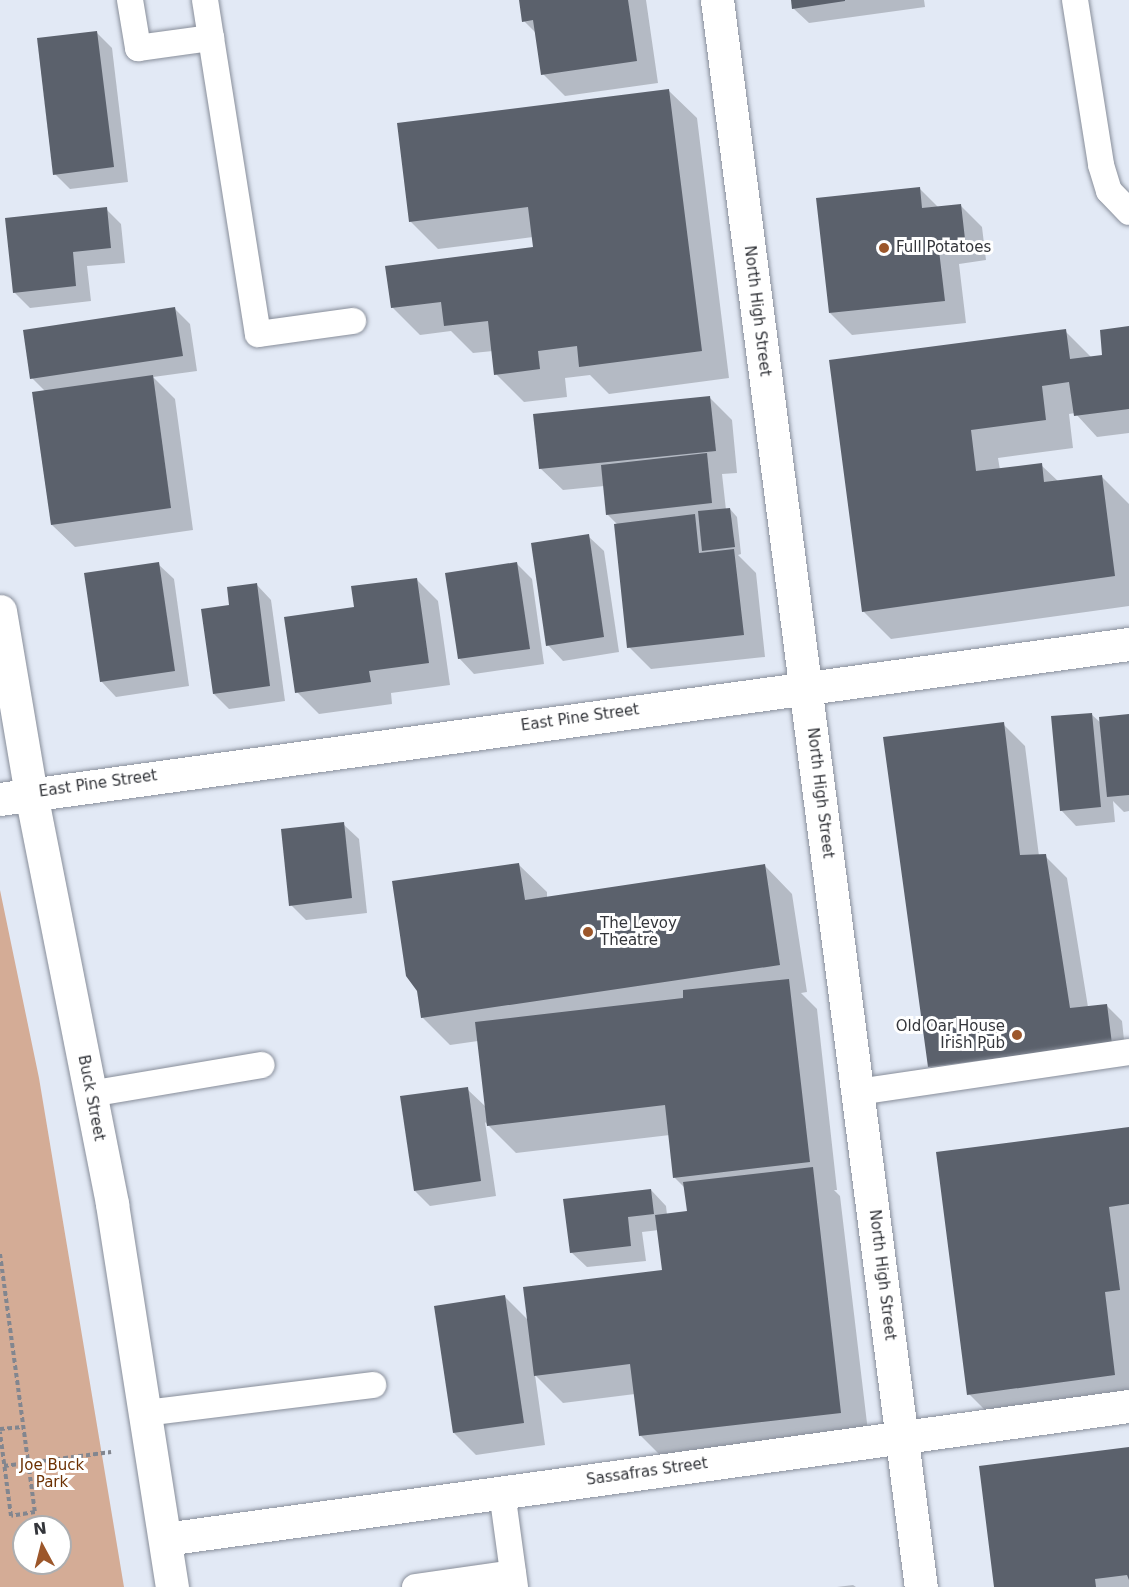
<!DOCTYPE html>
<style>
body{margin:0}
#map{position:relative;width:1129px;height:1587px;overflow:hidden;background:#e2e9f5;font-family:"DejaVu Sans",sans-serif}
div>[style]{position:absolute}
.green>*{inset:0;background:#d4ac96}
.shadow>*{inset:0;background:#0003}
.building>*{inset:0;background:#5b616c}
.path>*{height:4px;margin-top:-2px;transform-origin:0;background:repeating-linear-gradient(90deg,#82868f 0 4.5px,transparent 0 7.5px)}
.roads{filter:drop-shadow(0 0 2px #888e9a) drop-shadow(0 0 2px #888e9a)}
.service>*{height:26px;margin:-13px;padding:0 13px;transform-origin:13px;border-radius:13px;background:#fff}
.minor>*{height:33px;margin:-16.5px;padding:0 16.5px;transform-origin:16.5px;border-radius:16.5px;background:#fff}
.tertiary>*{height:33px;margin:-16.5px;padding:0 16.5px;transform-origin:16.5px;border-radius:16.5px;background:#fff}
.dots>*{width:16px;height:16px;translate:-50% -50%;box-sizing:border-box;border:3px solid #fff;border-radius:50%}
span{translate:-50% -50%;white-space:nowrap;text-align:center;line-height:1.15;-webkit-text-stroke:6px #fff;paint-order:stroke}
.poi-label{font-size:15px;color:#33353a}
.left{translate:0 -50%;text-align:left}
.right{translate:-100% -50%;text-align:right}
.street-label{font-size:15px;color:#33353a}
.park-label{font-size:15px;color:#6c3103}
.north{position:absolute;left:12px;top:1515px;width:60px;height:60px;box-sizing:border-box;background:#fff;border:2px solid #adaeb0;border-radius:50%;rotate:353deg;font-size:16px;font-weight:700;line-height:24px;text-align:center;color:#33353a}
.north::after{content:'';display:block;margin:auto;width:21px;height:27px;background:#9c572b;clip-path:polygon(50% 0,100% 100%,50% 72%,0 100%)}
</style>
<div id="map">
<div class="green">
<div style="clip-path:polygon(evenodd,0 890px,39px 1078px,124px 1587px,0 1587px,0 890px,24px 1527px,60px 1527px,60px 1563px,24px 1563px,24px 1527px)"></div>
</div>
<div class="shadow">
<div style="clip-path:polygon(521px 0,646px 0,658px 83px,565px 96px,543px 74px,537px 34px,524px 21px)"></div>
<div style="clip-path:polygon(792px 0,924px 0,925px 7px,809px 23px,793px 8px)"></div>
<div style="clip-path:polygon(97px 33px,112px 48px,128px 182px,70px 189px,55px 174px)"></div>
<div style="clip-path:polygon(669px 91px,697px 118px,729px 378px,609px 394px,590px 375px,565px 378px,567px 397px,524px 402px,496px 374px,493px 351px,473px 353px,451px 331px,420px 335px,392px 307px,534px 248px,533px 237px,438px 249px,410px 221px)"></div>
<div style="clip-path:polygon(919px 188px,938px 207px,960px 205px,982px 227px,986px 260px,959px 264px,966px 323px,852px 335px,830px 313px)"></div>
<div style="clip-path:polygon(106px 209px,121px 224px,125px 263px,87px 266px,91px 301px,30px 308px,14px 292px)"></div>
<div style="clip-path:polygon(175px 309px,190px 324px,197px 371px,153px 377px,175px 399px,193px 530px,75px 547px,52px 525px,45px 391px,32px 378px)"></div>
<div style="clip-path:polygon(1129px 328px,1129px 433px,1097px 437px,1075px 413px,1069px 414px,1073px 448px,998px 458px,1000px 470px,1041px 465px,1059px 482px,1102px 477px,1129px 504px,1129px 606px,891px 639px,863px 611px,831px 361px,1065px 331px,1092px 358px,1104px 356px)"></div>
<div style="clip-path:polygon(710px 398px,732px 420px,737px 473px,722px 474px,726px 510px,730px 509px,737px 517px,741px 554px,738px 555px,756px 573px,765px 657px,651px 669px,629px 647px,618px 525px,607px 514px,604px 486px,563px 490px,540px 468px)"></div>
<div style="clip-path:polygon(588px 536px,604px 551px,619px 652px,563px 661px,548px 645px)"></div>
<div style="clip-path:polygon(158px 564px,174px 579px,189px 686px,116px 697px,101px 681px)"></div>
<div style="clip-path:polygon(517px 564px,532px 579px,544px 664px,474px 674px,459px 658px)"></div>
<div style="clip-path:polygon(416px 579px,438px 601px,450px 685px,391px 693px,392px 704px,319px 714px,297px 692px,356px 608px)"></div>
<div style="clip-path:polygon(256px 584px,271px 600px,285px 701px,229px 709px,214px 694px,230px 606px)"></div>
<div style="clip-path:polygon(1091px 714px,1102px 724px,1129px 715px,1129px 811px,1124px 812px,1113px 801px,1115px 822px,1076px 826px,1061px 810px)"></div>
<div style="clip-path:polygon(1003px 724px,1025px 746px,1039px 856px,1045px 856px,1067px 878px,1088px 1007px,1106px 1005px,1122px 1021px,1126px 1059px,944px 1082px,929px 1066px)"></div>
<div style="clip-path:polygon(343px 824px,359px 839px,367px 913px,306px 920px,291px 905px)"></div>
<div style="clip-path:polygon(519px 865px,547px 892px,547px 898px,765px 866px,792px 894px,807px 992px,801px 993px,817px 1009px,837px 1190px,834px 1190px,840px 1196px,869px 1440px,668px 1463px,640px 1435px,635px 1394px,563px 1403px,535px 1375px,545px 1445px,476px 1455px,454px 1433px,505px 1297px,529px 1321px,663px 1272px,659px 1230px,642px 1232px,646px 1261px,587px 1267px,571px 1252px,651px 1190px,666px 1206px,667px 1215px,688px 1213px,685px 1188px,675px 1178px,670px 1135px,516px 1153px,485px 1122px,496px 1196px,430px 1206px,415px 1191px,467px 1089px,486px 1107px,478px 1041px,450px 1045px,422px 1017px)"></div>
<div style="clip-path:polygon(1129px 1128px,1129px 1405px,997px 1422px,969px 1394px)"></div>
<div style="clip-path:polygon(1129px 1449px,1129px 1587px,995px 1587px)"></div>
<div style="clip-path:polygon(853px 1585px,856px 1587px,837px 1587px)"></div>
</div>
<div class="building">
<div style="clip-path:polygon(519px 0,628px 0,637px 61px,541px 75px,533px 20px,522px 22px)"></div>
<div style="clip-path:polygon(791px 0,845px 0,845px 1px,792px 9px)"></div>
<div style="clip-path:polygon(97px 31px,114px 167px,53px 175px,37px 38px)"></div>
<div style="clip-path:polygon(669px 89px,702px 351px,579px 367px,577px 346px,538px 351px,540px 369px,494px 375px,488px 321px,444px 326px,441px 302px,391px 308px,385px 266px,533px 247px,528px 207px,409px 222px,397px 123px)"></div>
<div style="clip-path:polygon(920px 187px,922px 208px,961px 204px,965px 239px,938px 242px,945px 301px,829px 313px,816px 198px)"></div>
<div style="clip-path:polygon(107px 207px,111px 248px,73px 252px,76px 286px,13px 293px,5px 218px)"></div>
<div style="clip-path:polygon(175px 307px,183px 356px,30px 379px,23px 330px)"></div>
<div style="clip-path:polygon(1129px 326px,1129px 409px,1074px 416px,1069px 382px,1042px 386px,1046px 420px,971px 430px,976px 471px,1042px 463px,1044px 482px,1102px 475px,1115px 576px,862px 612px,829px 360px,1066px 329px,1070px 359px,1102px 355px,1100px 330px)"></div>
<div style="clip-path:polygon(153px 375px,171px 508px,51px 525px,32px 392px)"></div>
<div style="clip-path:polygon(710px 396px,716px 451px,539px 469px,533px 414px)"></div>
<div style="clip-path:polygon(707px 453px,712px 503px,606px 515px,601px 465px)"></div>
<div style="clip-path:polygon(730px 508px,735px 547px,702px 551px,698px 511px)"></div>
<div style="clip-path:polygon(695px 514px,699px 553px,734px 549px,744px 635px,627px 648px,614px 524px)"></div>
<div style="clip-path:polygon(589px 534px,604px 637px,546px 646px,531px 543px)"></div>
<div style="clip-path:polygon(159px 562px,175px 671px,100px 682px,84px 573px)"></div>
<div style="clip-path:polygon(517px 562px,530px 649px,458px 659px,445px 573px)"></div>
<div style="clip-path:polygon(417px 578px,429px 663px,369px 671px,371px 682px,295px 693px,284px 617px,354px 607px,351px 586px)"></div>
<div style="clip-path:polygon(257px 583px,270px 686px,213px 694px,201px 609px,229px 605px,227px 587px)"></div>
<div style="clip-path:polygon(1092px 713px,1101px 807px,1060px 811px,1051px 716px)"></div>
<div style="clip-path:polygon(1129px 714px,1129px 795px,1107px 797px,1099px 717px)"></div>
<div style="clip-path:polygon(1004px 722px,1020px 855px,1046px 854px,1070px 1008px,1107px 1004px,1112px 1044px,928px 1067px,883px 737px)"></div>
<div style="clip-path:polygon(344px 822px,352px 898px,289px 906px,281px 829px)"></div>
<div style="clip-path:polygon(519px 863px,525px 900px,765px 864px,780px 965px,421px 1018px,417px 991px,406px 976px,392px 881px)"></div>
<div style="clip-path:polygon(789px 979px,810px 1162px,673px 1178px,665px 1105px,487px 1126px,475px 1022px,683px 998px,683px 990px)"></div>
<div style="clip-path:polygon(468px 1087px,481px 1181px,414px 1191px,400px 1096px)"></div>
<div style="clip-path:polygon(1129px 1127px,1129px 1204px,1109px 1207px,1120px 1290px,1105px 1292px,1115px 1375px,967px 1395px,936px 1152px)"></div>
<div style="clip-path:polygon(813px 1167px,841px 1413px,639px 1436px,630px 1364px,534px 1376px,523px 1287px,662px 1270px,655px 1215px,687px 1211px,683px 1182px)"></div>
<div style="clip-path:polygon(651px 1189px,654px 1214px,628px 1217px,631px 1246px,570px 1253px,563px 1199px)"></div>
<div style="clip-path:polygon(505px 1295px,524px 1423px,453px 1433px,434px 1306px)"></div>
<div style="clip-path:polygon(1129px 1447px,1129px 1580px,1127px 1575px,1095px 1579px,1096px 1587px,994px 1587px,979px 1466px)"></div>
</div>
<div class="path">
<div style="left:0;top:1254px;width:260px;rotate:82.3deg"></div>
<div style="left:35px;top:1512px;width:24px;rotate:171deg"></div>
<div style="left:11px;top:1516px;width:85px;rotate:-97.5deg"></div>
<div style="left:0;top:1429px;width:23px;rotate:-5deg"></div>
<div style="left:4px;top:1466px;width:108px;rotate:-7.5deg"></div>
</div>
<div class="roads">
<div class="service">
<div style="left:130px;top:0;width:49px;rotate:80.5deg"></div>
<div style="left:138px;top:48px;width:74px;rotate:-7.8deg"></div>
<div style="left:205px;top:0;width:338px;rotate:81deg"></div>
<div style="left:258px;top:334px;width:96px;rotate:-7.8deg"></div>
<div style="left:1075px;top:0;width:167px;rotate:81deg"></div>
<div style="left:1101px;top:165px;width:27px;rotate:73deg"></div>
<div style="left:1109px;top:191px;width:29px;rotate:46deg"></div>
<div style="left:858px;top:1092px;width:274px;rotate:-8.4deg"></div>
<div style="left:90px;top:1094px;width:174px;rotate:-9.6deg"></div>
<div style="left:145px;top:1413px;width:230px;rotate:-7deg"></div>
<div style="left:502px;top:1492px;width:96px;rotate:82.2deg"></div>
<div style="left:415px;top:1587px;width:99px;rotate:-8.1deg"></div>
</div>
<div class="minor">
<div style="left:0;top:611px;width:186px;rotate:80.4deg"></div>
<div style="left:31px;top:794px;width:418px;rotate:78.8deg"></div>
<div style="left:112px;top:1204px;width:388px;rotate:81.1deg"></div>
<div style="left:0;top:799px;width:1140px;rotate:-7.82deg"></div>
<div style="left:165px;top:1539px;width:973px;rotate:-7.86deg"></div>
</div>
<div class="tertiary">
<div style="left:717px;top:0;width:1600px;rotate:82.68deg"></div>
</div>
</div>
<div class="dots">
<div style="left:884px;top:248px;background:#9c572b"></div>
<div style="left:588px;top:932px;background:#9c572b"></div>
<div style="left:1017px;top:1035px;background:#9c572b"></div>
</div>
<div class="poi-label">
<span class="left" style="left:896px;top:248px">Full Potatoes</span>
<span class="left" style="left:600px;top:932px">The Levoy<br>Theatre</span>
<span class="right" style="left:1005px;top:1035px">Old Oar House<br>Irish Pub</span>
</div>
<div class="street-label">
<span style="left:757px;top:311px;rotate:83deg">North High Street</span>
<span style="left:580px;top:718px;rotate:-8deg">East Pine Street</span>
<span style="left:98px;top:784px;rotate:-8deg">East Pine Street</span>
<span style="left:820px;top:793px;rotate:83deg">North High Street</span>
<span style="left:91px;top:1098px;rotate:79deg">Buck Street</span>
<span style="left:882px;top:1275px;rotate:83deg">North High Street</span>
<span style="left:647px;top:1472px;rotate:-8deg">Sassafras Street</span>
</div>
<div class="park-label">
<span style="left:52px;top:1474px">Joe Buck<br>Park</span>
</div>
<div class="north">N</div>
</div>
